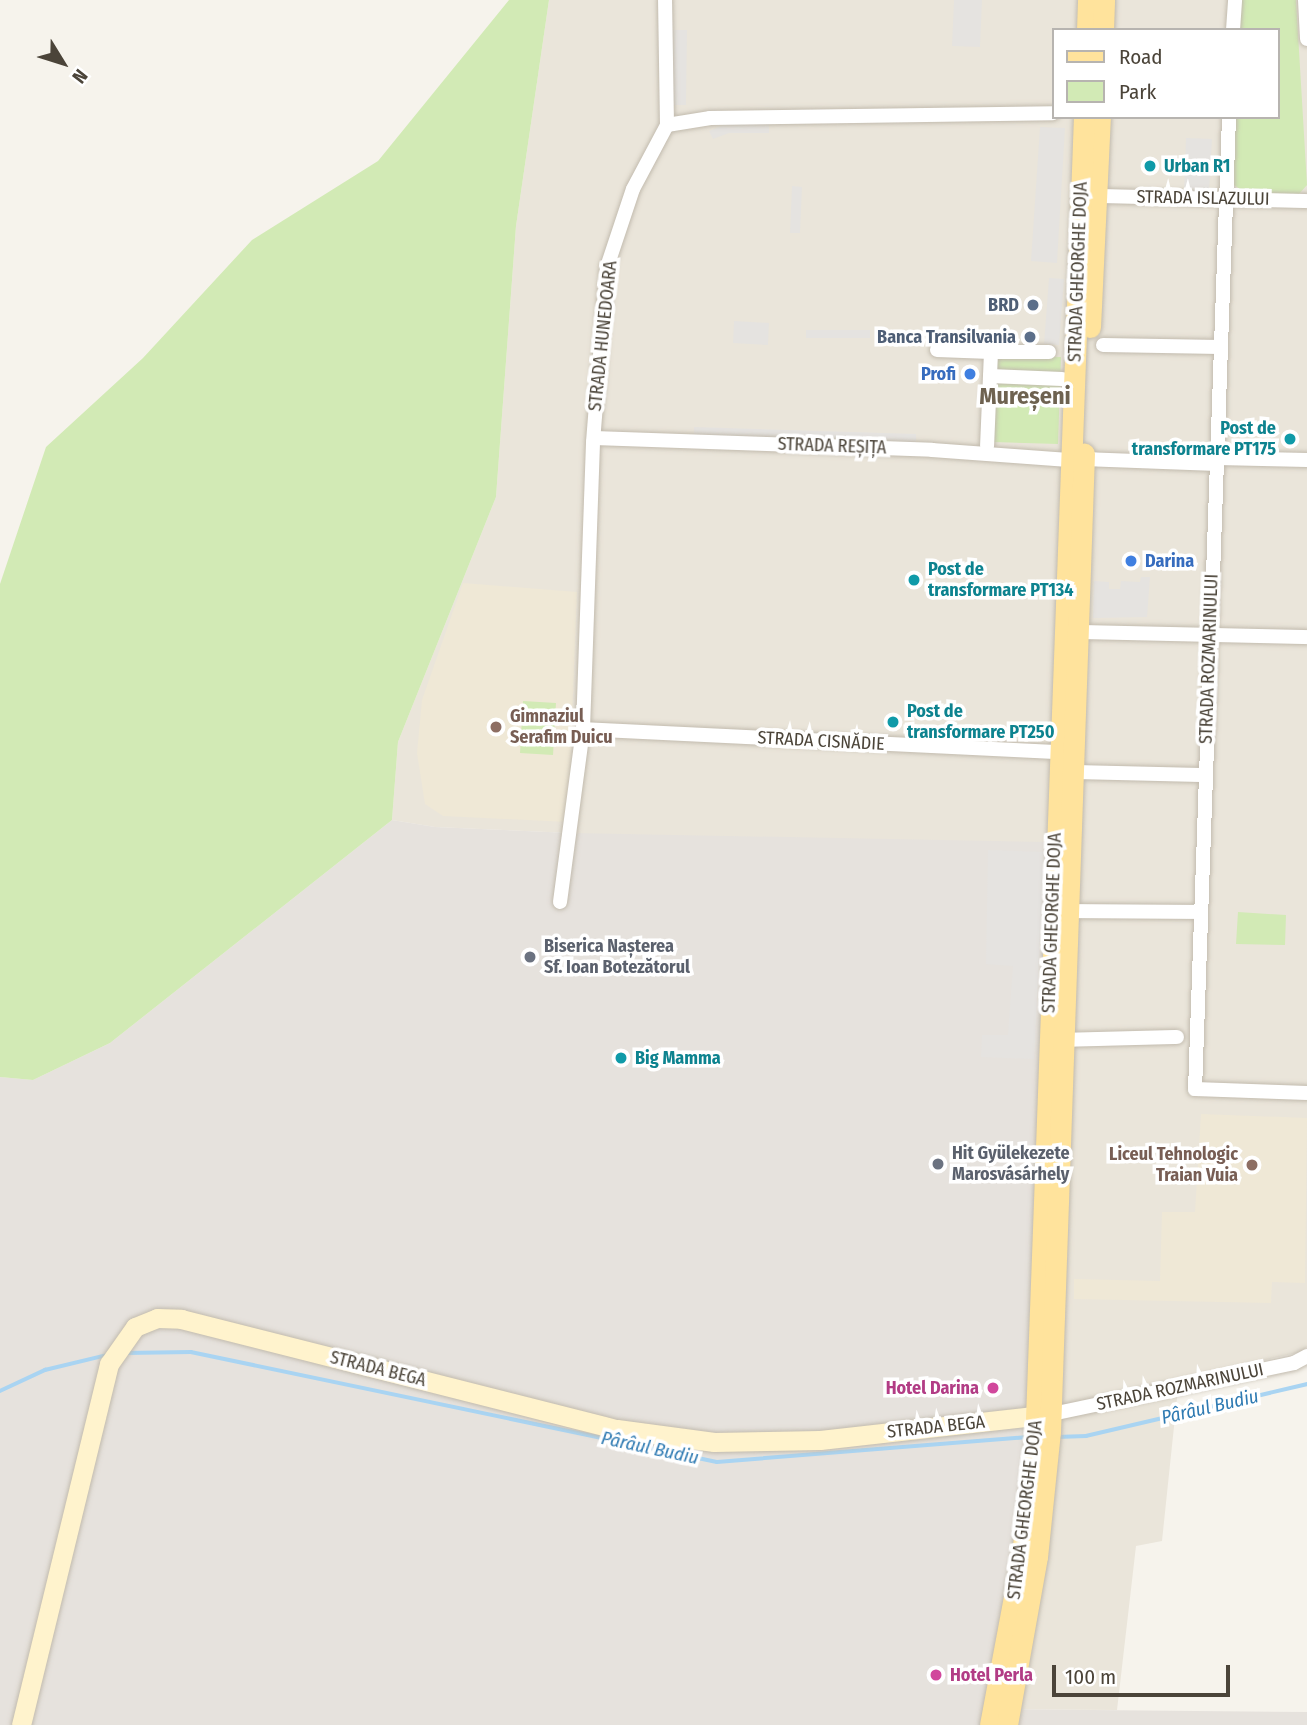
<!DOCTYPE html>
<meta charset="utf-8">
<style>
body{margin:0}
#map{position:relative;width:1307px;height:1725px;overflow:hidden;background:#f6f3ec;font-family:"Fira Sans Condensed",sans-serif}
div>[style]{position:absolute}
.residential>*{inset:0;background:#eae5da}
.industrial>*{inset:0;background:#e6e2dd}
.education>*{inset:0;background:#efe8d6}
.green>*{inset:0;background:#d2eab5}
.parking>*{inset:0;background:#e5e3e0}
.stream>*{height:3.5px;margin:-1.75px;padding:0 1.75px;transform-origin:1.75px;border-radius:1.75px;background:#a9d4f2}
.roads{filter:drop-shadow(0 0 2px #c2bbae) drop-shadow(0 0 2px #c2bbae)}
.street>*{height:14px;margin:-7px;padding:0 7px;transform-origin:7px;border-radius:7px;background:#fff}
.secondary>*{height:19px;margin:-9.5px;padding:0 9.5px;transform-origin:9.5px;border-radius:9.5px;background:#fff3cd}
.primary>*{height:21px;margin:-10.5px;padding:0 10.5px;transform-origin:10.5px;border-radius:10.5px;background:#ffe39c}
.dots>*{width:19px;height:19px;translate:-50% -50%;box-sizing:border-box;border:4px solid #fff;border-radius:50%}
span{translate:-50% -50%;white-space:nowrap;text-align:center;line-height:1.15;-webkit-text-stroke:7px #fff;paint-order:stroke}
.culture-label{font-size:18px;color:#0d838f;font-weight:700}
.left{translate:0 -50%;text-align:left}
.right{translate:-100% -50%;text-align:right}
.street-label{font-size:18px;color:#4b4439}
.service-label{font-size:18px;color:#4e5e75;font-weight:700}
.shop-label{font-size:18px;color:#366cbe;font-weight:700}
.education-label{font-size:18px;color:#785e54;font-weight:700}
.worship-label{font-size:18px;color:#5b616d;font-weight:700}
.hotel-label{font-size:18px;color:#b23c85;font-weight:700}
.water-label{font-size:19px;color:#2e7ab2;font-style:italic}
.district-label{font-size:24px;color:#6e6250;font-weight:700}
.legend{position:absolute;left:1052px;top:28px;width:228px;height:91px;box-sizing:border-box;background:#fff;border:2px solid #b7b4b0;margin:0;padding:9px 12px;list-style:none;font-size:21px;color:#4b4439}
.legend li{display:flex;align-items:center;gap:14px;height:35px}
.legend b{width:35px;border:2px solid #b7b4b0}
.north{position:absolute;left:28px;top:28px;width:70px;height:70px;-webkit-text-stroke:5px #fff;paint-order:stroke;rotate:128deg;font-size:19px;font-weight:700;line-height:28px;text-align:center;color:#4b4439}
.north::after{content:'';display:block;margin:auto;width:24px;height:32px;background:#4b4439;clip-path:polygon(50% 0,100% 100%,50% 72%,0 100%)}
.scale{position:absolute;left:1052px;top:1665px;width:178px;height:32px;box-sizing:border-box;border:4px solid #4b4439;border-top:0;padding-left:9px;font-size:21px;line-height:24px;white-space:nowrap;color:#4b4439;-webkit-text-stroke:5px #fff;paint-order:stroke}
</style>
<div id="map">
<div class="residential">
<div style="clip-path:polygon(evenodd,549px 0,1307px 0,1307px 1347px,1301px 1352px,1179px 1379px,1162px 1541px,1136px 1546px,1117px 1710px,983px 1709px,571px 833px,435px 827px,392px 820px,398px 742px,496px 497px,516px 226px,549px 0,1053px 30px,1277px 30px,1277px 117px,1053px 117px,1053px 30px)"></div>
</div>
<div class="industrial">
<div style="clip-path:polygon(392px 820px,435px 827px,571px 833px,1049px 842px,1029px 1419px,1021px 1507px,984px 1709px,1307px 1712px,1307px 1725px,0 1725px,0 1077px,33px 1080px,110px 1043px)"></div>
</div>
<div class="education">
<div style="clip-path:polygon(463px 583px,577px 592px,568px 822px,443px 816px,425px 804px,417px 753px,422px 700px)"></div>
<div style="clip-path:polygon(1201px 1114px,1307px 1118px,1305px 1283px,1272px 1282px,1271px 1303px,1074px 1299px,1074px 1279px,1160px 1281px,1162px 1212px,1195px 1212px)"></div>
</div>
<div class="green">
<div style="clip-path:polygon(509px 0,549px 0,516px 226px,496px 497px,398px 742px,392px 820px,110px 1043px,33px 1080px,0 1077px,0 584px,46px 447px,143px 358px,252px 240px,378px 161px)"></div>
<div style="clip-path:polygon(1239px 0,1296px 0,1307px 185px,1298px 195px,1244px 192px,1234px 185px,1234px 117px,1277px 117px,1277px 30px,1238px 30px)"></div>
<div style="clip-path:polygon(994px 356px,1061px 357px,1058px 444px,991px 442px)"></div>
<div style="clip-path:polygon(523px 701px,556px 703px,553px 755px,520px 753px)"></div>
<div style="clip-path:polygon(1238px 912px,1286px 915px,1285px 945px,1236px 944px)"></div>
</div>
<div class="parking">
<div style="clip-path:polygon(954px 0,982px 0,980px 47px,952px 46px)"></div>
<div style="clip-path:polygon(672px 30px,687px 30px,686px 105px,671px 105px)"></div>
<div style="clip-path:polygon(729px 123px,769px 124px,769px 133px,729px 133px,713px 139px,709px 131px)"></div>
<div style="clip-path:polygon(1040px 127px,1065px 128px,1057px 263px,1031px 261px)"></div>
<div style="clip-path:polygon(1186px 138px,1212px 139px,1209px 193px,1184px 192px)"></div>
<div style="clip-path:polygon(792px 186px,802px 187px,800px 233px,790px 233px)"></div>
<div style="clip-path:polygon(1049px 278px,1064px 279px,1059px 345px,1044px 344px)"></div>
<div style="clip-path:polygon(734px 321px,769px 323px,768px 345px,733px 343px)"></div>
<div style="clip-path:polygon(806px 330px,870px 330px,870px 338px,806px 338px)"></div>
<div style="clip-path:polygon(694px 427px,916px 434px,916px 445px,694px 438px)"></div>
<div style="clip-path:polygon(1141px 577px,1150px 577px,1147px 617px,1093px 618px,1094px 581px,1109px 582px,1109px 589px,1120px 589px,1121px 581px,1140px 582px)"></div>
<div style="clip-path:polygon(988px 850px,1044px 852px,1034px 1059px,981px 1057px,982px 1035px,1008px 1035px,1013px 966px,986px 964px)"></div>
</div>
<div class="stream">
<div style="left:125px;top:1353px;width:66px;rotate:-0.9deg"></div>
<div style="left:191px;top:1352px;width:537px;rotate:11.81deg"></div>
<div style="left:717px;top:1462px;width:312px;rotate:-4.6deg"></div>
<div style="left:0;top:1391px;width:50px;rotate:-25deg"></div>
<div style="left:45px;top:1370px;width:64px;rotate:-13.6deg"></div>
<div style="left:1057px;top:1437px;width:29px;rotate:-2deg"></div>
<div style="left:1086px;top:1436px;width:227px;rotate:-13.2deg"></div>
</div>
<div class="roads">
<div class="street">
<div style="left:1305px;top:0;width:39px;rotate:87deg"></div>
<div style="left:1233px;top:30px;width:30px;rotate:-86deg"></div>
<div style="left:1229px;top:117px;width:973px;rotate:92deg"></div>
<div style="left:1195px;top:1089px;width:112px;rotate:2deg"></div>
<div style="left:667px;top:125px;width:44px;rotate:-9.2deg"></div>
<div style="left:710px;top:118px;width:343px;rotate:-0.8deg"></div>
<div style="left:1098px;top:196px;width:209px;rotate:1.4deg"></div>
<div style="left:1103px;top:345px;width:117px;rotate:1deg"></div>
<div style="left:937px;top:350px;width:54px;rotate:2.1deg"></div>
<div style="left:991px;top:352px;width:94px;rotate:92.4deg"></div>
<div style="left:991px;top:352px;width:58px"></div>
<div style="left:990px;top:376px;width:72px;rotate:2.4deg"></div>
<div style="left:594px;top:438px;width:338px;rotate:2deg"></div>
<div style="left:932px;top:450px;width:137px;rotate:4.2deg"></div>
<div style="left:1217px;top:458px;width:90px;rotate:1.3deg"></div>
<div style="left:1084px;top:459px;width:133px;rotate:2.2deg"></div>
<div style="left:1078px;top:632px;width:229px;rotate:1.3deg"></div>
<div style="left:583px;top:729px;width:476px;rotate:2.8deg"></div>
<div style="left:1072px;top:772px;width:132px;rotate:1.3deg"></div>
<div style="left:560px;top:902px;width:175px;rotate:-82.4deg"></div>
<div style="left:583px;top:729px;width:287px;rotate:-88deg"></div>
<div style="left:593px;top:442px;width:176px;rotate:-85.4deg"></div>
<div style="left:607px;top:267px;width:82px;rotate:-71.6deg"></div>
<div style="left:633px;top:189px;width:72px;rotate:-62deg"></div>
<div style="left:667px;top:125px;width:125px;rotate:-90.9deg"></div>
<div style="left:1068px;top:911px;width:131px;rotate:0.4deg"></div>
<div style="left:1056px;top:1040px;width:121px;rotate:-1.4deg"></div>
<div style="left:1052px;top:1414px;width:247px;rotate:-11.9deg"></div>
<div style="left:1294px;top:1363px;width:15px;rotate:-28deg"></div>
</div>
<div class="secondary">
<div style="left:21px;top:1725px;width:372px;rotate:-76.3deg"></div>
<div style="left:109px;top:1364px;width:45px;rotate:-54.9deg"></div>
<div style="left:135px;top:1327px;width:24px;rotate:-22deg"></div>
<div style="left:157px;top:1318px;width:24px;rotate:2deg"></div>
<div style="left:181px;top:1319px;width:450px;rotate:14.2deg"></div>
<div style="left:617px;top:1429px;width:98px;rotate:7.6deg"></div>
<div style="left:714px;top:1442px;width:106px;rotate:-1.1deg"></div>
<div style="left:820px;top:1440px;width:231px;rotate:-6.4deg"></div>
</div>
<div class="primary">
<div style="left:1087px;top:30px;width:30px;rotate:-88deg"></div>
<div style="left:1103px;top:30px;width:30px;rotate:-88deg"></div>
<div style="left:1090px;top:327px;width:210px;rotate:-87.3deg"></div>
<div style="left:990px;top:1725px;width:174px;rotate:-79.4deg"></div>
<div style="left:1022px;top:1554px;width:109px;rotate:-83.1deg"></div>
<div style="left:1035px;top:1446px;width:1330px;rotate:-87.89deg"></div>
<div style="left:1007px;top:1725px;width:171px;rotate:-79.9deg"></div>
<div style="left:1037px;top:1557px;width:126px;rotate:-84.1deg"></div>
<div style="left:1050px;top:1432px;width:979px;rotate:-88.01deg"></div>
</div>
</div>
<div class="dots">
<div style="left:1150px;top:166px;background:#0f9aa8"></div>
<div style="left:1033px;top:305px;background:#5c6f8a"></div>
<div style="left:1030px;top:337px;background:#5c6f8a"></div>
<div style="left:970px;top:374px;background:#3f7fe0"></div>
<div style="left:1290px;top:439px;background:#0f9aa8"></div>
<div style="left:1131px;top:561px;background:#3f7fe0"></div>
<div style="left:914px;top:580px;background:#0f9aa8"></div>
<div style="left:893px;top:722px;background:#0f9aa8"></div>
<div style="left:496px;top:727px;background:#8d6e63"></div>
<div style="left:530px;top:957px;background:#6b7280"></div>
<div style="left:621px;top:1058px;background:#0f9aa8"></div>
<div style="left:938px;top:1164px;background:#6b7280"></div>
<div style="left:1252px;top:1165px;background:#8d6e63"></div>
<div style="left:993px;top:1388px;background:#d1479c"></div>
<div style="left:936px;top:1675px;background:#d1479c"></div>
</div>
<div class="culture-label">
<span class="left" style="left:1164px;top:166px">Urban R1</span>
<span class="right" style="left:1276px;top:439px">Post de<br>transformare PT175</span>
<span class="left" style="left:928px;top:580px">Post de<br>transformare PT134</span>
<span class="left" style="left:907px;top:722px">Post de<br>transformare PT250</span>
<span class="left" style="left:635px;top:1058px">Big Mamma</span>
</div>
<div class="street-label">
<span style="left:1203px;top:198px;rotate:1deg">STRADA ISLAZULUI</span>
<span style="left:1078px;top:272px;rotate:-88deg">STRADA GHEORGHE DOJA</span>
<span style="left:603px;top:336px;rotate:-84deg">STRADA HUNEDOARA</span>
<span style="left:832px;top:446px;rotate:2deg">STRADA REȘIȚA</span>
<span style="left:1209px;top:659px;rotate:-88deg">STRADA ROZMARINULUI</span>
<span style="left:821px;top:741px;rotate:3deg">STRADA CISNĂDIE</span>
<span style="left:1052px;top:923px;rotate:-88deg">STRADA GHEORGHE DOJA</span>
<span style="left:378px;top:1369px;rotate:14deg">STRADA BEGA</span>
<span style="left:1180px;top:1387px;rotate:-12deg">STRADA ROZMARINULUI</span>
<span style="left:936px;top:1427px;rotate:-6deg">STRADA BEGA</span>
<span style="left:1025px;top:1510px;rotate:-83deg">STRADA GHEORGHE DOJA</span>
</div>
<div class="service-label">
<span class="right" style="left:1019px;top:305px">BRD</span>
<span class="right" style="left:1016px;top:337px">Banca Transilvania</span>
</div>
<div class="shop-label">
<span class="right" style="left:956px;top:374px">Profi</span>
<span class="left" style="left:1145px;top:561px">Darina</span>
</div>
<div class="education-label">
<span class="left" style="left:510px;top:727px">Gimnaziul<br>Serafim Duicu</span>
<span class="right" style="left:1238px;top:1165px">Liceul Tehnologic<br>Traian Vuia</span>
</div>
<div class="worship-label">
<span class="left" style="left:544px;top:957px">Biserica Nașterea<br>Sf. Ioan Botezătorul</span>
<span class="left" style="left:952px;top:1164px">Hit Gyülekezete<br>Marosvásárhely</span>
</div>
<div class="hotel-label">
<span class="right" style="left:979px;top:1388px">Hotel Darina</span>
<span class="left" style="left:950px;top:1675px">Hotel Perla</span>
</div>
<div class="water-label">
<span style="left:1210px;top:1407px;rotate:-13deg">Pârâul Budiu</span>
<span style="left:650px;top:1448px;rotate:12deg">Pârâul Budiu</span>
</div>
<div class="district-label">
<span style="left:1025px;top:397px">Mureșeni</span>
</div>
<ul class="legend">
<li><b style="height:9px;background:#ffe39c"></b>Road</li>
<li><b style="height:19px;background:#d2eab5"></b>Park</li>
</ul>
<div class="north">N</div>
<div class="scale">100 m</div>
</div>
